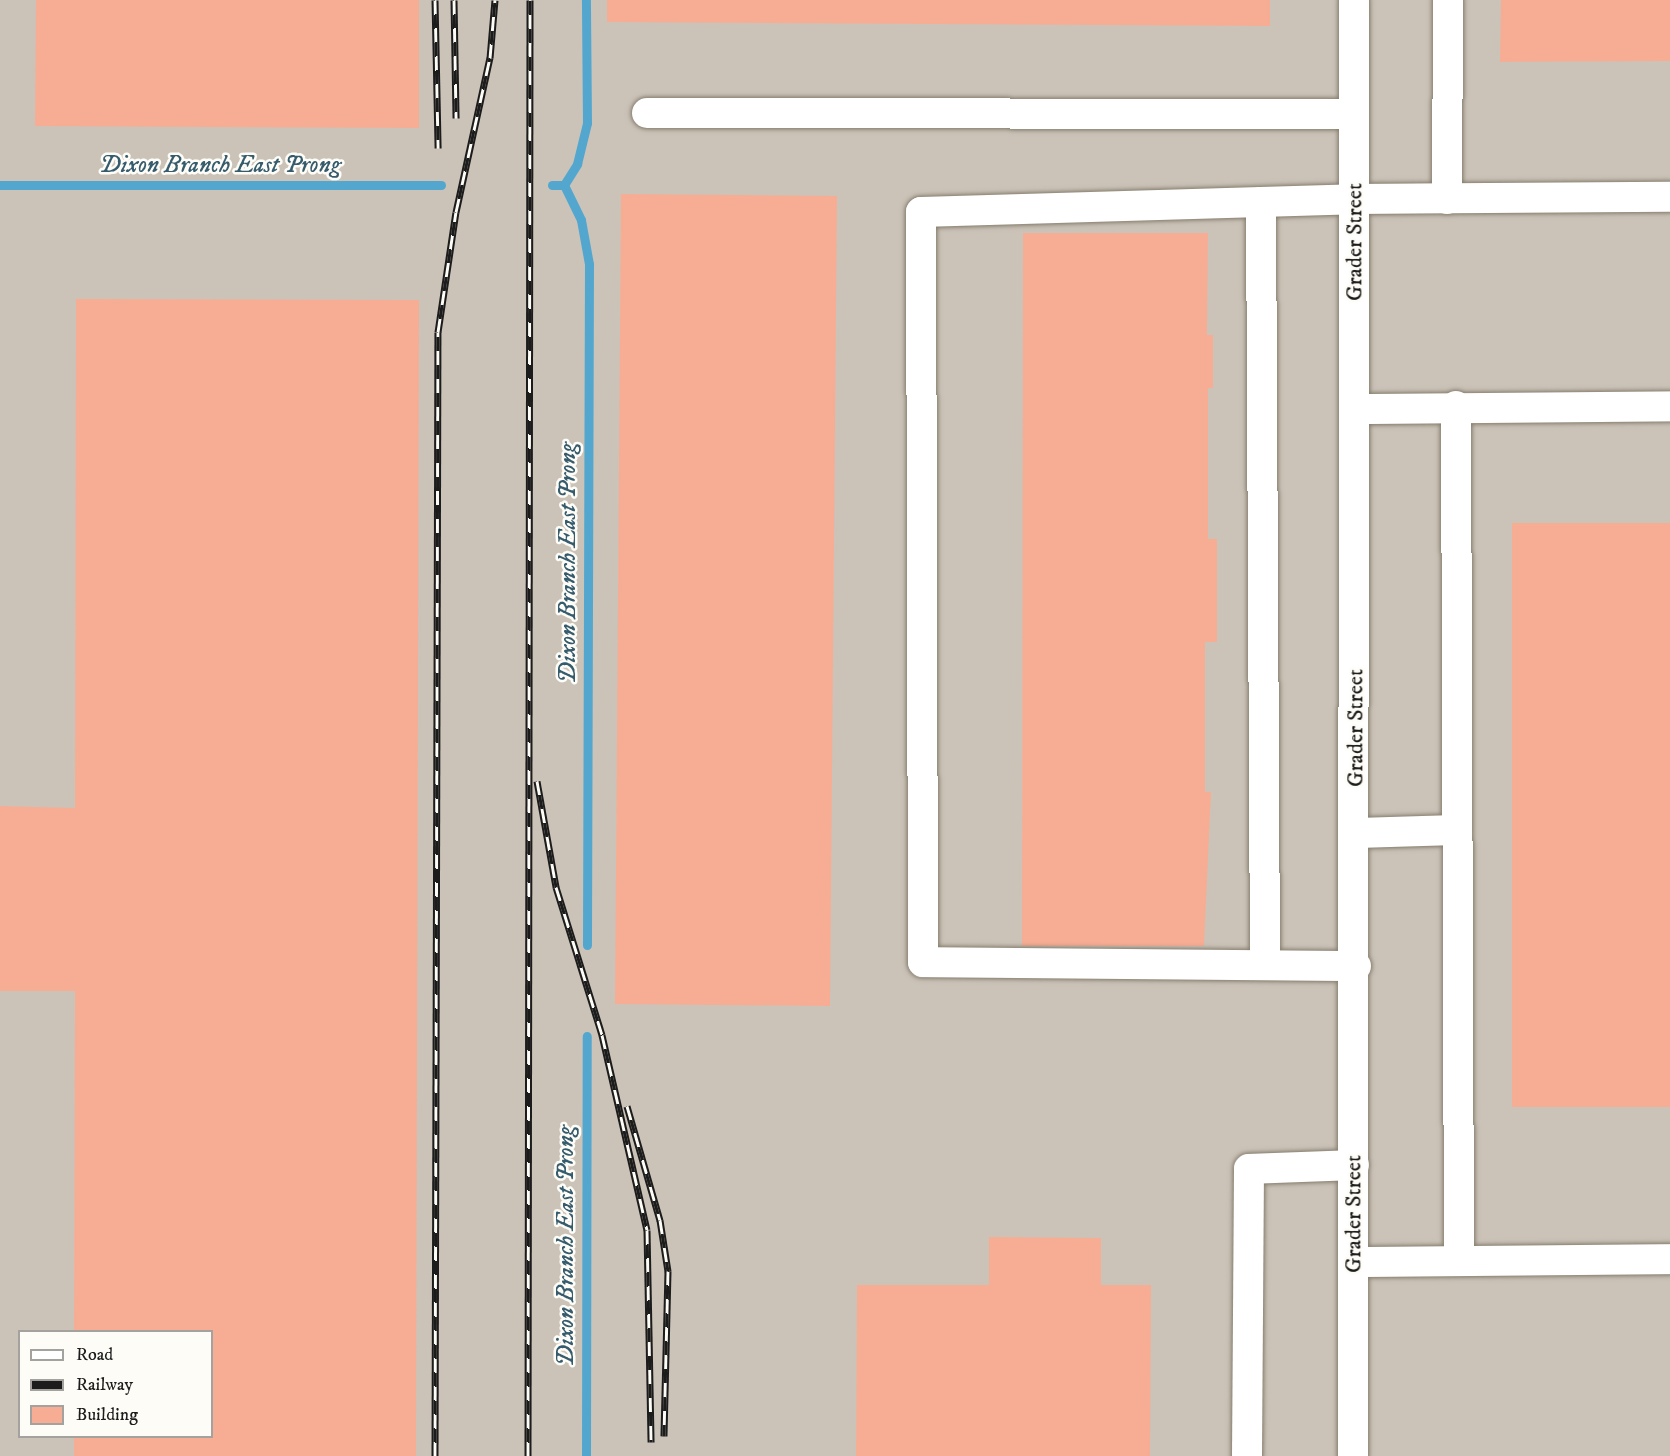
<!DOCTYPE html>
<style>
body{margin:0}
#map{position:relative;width:1670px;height:1456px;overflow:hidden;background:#f0e0c0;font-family:"IM FELL DW Pica",serif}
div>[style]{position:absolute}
.industrial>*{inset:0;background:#cbc3b8}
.stream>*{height:9px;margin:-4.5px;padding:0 4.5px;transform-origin:4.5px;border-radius:4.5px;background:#53a7cf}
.building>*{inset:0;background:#f7ad94}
.roads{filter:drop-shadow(0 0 2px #867e6e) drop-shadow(0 0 2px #867e6e)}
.minor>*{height:30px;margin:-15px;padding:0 15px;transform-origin:15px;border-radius:15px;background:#fff}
.rail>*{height:7px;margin-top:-3.5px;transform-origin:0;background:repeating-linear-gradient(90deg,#fdfcf7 0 14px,#1c1c1c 0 28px);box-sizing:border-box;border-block:2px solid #1c1c1c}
span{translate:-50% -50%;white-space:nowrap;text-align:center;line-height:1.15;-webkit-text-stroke:5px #fdfcf7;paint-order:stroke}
.street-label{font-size:22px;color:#1c1c1c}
.water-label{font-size:24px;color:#355b6d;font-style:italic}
.legend{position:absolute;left:18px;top:1330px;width:195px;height:108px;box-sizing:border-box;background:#fdfcf7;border:2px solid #a3a29f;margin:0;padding:8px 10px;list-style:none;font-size:18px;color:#1c1c1c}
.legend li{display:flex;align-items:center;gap:12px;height:30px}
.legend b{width:30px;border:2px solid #a3a29f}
</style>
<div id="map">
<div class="industrial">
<div style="clip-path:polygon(evenodd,0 0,1670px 0,1670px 1456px,0 1456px,0 0,20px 1332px,212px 1332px,212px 1436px,20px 1436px,20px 1332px)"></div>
</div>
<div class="stream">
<div style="left:0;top:185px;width:441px"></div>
<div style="left:552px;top:185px;width:12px"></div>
<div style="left:564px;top:185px;width:25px;rotate:-58deg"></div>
<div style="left:577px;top:164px;width:42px;rotate:-76.3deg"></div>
<div style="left:587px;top:123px;width:123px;rotate:-90.5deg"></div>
<div style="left:564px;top:185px;width:39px;rotate:64deg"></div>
<div style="left:581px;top:220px;width:45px;rotate:79.7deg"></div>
<div style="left:589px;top:264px;width:681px;rotate:90.17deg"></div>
<div style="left:586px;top:1456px;width:420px;rotate:-89.9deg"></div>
</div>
<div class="building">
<div style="clip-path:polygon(36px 0,419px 0,419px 128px,35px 126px)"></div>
<div style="clip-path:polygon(607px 0,1270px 0,1270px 26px,607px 22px)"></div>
<div style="clip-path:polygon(1501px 0,1670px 0,1670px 61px,1500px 62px)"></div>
<div style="clip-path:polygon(621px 194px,837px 196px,830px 1006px,615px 1004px)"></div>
<div style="clip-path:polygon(1023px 233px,1208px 233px,1207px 335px,1213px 335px,1213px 388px,1208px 388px,1208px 539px,1217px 539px,1217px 642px,1205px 642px,1205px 792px,1211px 792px,1204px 946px,1022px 946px)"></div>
<div style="clip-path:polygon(76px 299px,419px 300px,416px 1456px,74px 1456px,74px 1436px,212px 1436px,212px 1332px,74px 1332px,75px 991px,0 991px,0 806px,75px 808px)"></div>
<div style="clip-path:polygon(1512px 523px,1670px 523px,1670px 1107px,1512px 1107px)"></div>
<div style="clip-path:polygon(989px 1237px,1101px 1238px,1101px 1285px,1151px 1285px,1150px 1456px,856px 1456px,857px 1285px,989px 1285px)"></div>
</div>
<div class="roads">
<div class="minor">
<div style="left:647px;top:113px;width:707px;rotate:0.08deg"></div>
<div style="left:1447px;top:199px;width:199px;rotate:-89.7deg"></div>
<div style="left:1261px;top:202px;width:763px;rotate:89.7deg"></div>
<div style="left:1456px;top:406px;width:854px;rotate:89.8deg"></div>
<div style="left:1356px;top:409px;width:314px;rotate:-0.5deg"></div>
<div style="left:1356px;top:833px;width:101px;rotate:-1.7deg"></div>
<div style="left:1356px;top:966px;width:433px;rotate:-179.5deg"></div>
<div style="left:923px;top:962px;width:750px;rotate:-90.15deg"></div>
<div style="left:921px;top:212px;width:433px;rotate:-1.7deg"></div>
<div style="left:1354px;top:199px;width:316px;rotate:-0.4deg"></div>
<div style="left:1354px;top:1262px;width:316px;rotate:-0.5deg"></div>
<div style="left:1247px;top:1456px;width:287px;rotate:-89.6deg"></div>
<div style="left:1249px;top:1169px;width:105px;rotate:-2.2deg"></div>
<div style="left:1353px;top:1456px;width:1456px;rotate:-89.96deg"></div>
</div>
</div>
<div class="rail">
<div style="left:435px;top:0;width:148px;rotate:88.8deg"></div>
<div style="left:454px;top:0;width:118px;rotate:89deg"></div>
<div style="left:537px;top:781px;width:108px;rotate:79.8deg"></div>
<div style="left:556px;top:887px;width:155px;rotate:72.7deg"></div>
<div style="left:602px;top:1035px;width:200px;rotate:77deg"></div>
<div style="left:647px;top:1230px;width:212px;rotate:88.9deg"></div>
<div style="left:627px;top:1106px;width:119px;rotate:73.9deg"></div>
<div style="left:660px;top:1220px;width:52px;rotate:81.1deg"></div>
<div style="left:668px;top:1271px;width:165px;rotate:91.4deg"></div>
<div style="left:435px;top:1456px;width:1124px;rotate:-89.85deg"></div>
<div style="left:438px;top:332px;width:121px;rotate:-81.5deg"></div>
<div style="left:456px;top:212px;width:158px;rotate:-77.6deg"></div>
<div style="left:490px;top:58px;width:58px;rotate:-85.1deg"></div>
<div style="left:528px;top:1456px;width:1456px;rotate:-89.92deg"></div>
</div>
<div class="street-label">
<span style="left:1355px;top:242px;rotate:-90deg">Grader Street</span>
<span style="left:1356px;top:728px;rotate:-90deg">Grader Street</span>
<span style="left:1354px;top:1214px;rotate:-90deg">Grader Street</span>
</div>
<div class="water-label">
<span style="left:220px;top:166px">Dixon Branch East Prong</span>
<span style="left:569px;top:563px;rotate:-90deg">Dixon Branch East Prong</span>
<span style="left:567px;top:1246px;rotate:-90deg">Dixon Branch East Prong</span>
</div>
<ul class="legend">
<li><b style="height:8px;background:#fff"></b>Road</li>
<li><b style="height:8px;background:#1c1c1c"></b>Railway</li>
<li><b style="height:16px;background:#f7ad94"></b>Building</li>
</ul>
</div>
